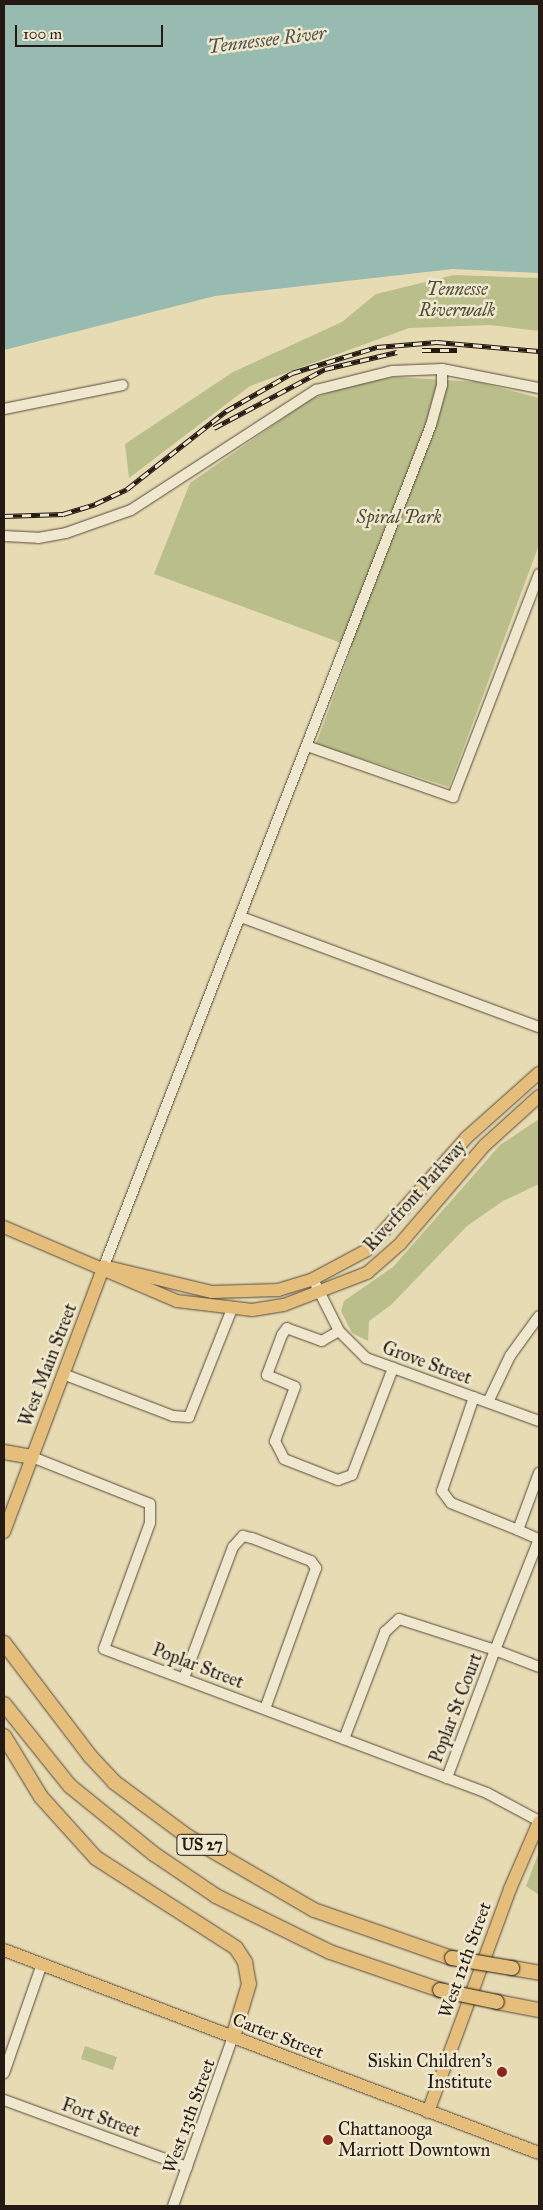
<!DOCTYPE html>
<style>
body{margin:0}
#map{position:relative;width:543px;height:2210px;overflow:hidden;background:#e7dbb4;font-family:"IM FELL Great Primer",serif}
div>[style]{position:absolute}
.green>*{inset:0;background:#babe8a}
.water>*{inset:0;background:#97bbb1}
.roads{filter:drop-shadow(0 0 1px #564a3b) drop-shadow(0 0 1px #564a3b)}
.minor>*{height:10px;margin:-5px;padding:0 5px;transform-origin:5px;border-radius:5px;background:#efe8ce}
.major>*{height:12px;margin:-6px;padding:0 6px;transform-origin:6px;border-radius:6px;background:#e4be7a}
.highway>*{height:14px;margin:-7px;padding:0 7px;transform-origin:7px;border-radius:7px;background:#e4be7a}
.rail>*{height:5px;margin-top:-2.5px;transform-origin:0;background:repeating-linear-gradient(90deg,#efe8ce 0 9px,#251a13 0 18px);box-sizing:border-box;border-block:1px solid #251a13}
.bridges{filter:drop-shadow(0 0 1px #251a13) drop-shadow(0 0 1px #251a13)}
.highway-bridge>*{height:14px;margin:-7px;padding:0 7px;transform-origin:7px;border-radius:7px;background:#e4be7a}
.dots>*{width:14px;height:14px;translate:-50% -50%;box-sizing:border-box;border:2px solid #efe8ce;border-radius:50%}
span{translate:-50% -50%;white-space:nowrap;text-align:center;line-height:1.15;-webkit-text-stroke:5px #efe8ce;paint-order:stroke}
.shield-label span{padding:1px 4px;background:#efe8ce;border:1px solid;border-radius:4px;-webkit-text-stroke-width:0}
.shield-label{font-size:16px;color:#251a13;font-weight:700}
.park-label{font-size:18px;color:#524b37;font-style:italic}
.street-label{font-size:18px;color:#251a13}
.poi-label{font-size:18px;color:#251a13}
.right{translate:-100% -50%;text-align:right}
.left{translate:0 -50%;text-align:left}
.water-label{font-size:19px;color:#4d524a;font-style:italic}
.frame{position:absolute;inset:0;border:5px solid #251a13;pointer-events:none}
.scale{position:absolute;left:15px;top:25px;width:148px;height:22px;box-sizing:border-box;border:2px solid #251a13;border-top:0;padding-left:6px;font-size:15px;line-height:18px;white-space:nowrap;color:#251a13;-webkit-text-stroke:4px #efe8ce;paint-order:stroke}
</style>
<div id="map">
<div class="green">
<div style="clip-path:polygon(454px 275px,539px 278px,539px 331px,490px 325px,409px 328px,250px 386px,129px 478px,125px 444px,233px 372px,342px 322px,376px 294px)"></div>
<div style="clip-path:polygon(396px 377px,478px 382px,539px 398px,539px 545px,449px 787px,316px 744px,352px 647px,154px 574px,190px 483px,311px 399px,353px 384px)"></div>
<div style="clip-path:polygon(539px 1119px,539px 1184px,503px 1201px,467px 1226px,391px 1305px,369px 1321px,368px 1341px,352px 1333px,341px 1311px,344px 1301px,393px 1267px,500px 1145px)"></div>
<div style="clip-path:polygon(539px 1852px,539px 1895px,526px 1886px)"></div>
<div style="clip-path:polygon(85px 2046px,117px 2057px,113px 2070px,81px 2059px)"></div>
</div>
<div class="water">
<div style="clip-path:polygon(4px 4px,539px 4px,539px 273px,453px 269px,215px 296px,4px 350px)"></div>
</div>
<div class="roads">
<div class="minor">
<div style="left:4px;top:409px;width:121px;rotate:-11.4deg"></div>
<div style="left:4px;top:536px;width:34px;rotate:3deg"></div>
<div style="left:38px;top:538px;width:28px;rotate:-10deg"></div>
<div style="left:66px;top:533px;width:69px;rotate:-19.5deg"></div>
<div style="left:131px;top:510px;width:221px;rotate:-33deg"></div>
<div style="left:316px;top:390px;width:78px;rotate:-14deg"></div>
<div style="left:392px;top:371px;width:50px;rotate:-2.3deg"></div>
<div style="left:307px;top:746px;width:155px;rotate:19.3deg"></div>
<div style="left:453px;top:797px;width:239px;rotate:-68.9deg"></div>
<div style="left:241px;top:917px;width:318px;rotate:20.3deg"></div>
<div style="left:104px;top:1266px;width:902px;rotate:-68.75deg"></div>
<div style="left:431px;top:425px;width:41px;rotate:-74.6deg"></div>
<div style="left:442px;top:385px;width:16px;rotate:-90deg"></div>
<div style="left:442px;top:369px;width:99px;rotate:11.1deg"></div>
<div style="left:316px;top:1285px;width:51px;rotate:63.4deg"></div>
<div style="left:339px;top:1331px;width:38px;rotate:45deg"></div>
<div style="left:366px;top:1358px;width:184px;rotate:20deg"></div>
<div style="left:339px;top:1331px;width:20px;rotate:150deg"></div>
<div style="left:322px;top:1341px;width:37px;rotate:-160deg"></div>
<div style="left:287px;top:1328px;width:9px;rotate:126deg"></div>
<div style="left:282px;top:1335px;width:43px;rotate:110.6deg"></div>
<div style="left:267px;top:1375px;width:30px;rotate:23deg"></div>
<div style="left:295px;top:1387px;width:58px;rotate:110.3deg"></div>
<div style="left:275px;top:1441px;width:20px;rotate:63deg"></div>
<div style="left:284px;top:1459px;width:58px;rotate:21.3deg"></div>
<div style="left:338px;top:1480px;width:15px;rotate:-20deg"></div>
<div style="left:352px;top:1475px;width:115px;rotate:-69deg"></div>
<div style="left:63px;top:1374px;width:118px;rotate:20.9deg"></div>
<div style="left:173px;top:1416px;width:16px;rotate:4deg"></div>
<div style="left:189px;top:1417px;width:116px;rotate:-68.3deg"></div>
<div style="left:474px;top:1397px;width:99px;rotate:108.8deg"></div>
<div style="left:442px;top:1491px;width:15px;rotate:53deg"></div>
<div style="left:451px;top:1503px;width:72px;rotate:21.9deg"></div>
<div style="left:488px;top:1402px;width:51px;rotate:-64.4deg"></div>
<div style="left:510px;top:1356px;width:49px;rotate:-54.1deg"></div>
<div style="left:32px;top:1457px;width:127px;rotate:21.7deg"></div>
<div style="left:150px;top:1504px;width:19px;rotate:90deg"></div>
<div style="left:150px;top:1523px;width:134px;rotate:110.1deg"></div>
<div style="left:104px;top:1649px;width:409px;rotate:20.6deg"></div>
<div style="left:487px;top:1793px;width:59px;rotate:28.3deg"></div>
<div style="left:536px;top:1538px;width:20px;rotate:-156deg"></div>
<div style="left:518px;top:1530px;width:61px;rotate:-69.8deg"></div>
<div style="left:539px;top:1539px;width:119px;rotate:111.6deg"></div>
<div style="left:495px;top:1650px;width:47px;rotate:21.1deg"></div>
<div style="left:184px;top:1678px;width:140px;rotate:-69.5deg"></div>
<div style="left:233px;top:1547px;width:15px;rotate:-48deg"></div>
<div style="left:243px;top:1536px;width:9px;rotate:13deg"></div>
<div style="left:252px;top:1538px;width:63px;rotate:21.3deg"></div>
<div style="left:311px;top:1561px;width:9px;rotate:54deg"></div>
<div style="left:316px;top:1568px;width:150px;rotate:109.9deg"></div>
<div style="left:344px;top:1739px;width:115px;rotate:-69deg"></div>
<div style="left:385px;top:1632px;width:19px;rotate:-43deg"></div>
<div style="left:399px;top:1619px;width:101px;rotate:17.9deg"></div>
<div style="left:495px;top:1650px;width:137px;rotate:110.6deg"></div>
<div style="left:4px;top:2073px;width:115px;rotate:-70.8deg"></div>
<div style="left:4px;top:2100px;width:195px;rotate:20.1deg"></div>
<div style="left:173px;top:2206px;width:179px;rotate:-70.5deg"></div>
</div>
<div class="major">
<div style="left:4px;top:1227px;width:188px;rotate:23.2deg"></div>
<div style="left:177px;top:1301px;width:76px;rotate:6.8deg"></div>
<div style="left:252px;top:1310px;width:32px;rotate:-9deg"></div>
<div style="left:284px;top:1305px;width:89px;rotate:-21.1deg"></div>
<div style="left:367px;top:1273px;width:44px;rotate:-41.3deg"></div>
<div style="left:400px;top:1244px;width:130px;rotate:-49.4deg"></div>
<div style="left:485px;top:1145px;width:73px;rotate:-42.2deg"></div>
<div style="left:112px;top:1268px;width:103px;rotate:13.5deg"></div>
<div style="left:212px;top:1292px;width:66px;rotate:-1.7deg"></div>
<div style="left:278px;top:1290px;width:37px;rotate:-17deg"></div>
<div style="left:313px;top:1279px;width:61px;rotate:-28.2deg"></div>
<div style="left:367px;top:1250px;width:149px;rotate:-48.5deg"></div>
<div style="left:466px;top:1138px;width:98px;rotate:-41.7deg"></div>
<div style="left:4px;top:1532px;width:284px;rotate:-69.4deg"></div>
<div style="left:4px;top:1950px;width:572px;rotate:20.78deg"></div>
<div style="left:428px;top:2112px;width:238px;rotate:-69.8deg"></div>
<div style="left:510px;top:1889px;width:73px;rotate:-66.6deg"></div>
</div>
<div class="highway">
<div style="left:4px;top:1452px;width:28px;rotate:10deg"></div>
<div style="left:4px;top:1643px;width:142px;rotate:52.7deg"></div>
<div style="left:90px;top:1756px;width:35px;rotate:47deg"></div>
<div style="left:114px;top:1782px;width:91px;rotate:36.5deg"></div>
<div style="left:187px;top:1836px;width:147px;rotate:30.2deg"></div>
<div style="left:314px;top:1910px;width:146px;rotate:19.2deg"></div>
<div style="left:4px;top:1704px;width:105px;rotate:51.2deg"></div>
<div style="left:70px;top:1786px;width:108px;rotate:39deg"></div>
<div style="left:154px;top:1854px;width:75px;rotate:34.1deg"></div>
<div style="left:216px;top:1896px;width:127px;rotate:26.2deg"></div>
<div style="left:330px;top:1952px;width:116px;rotate:19.1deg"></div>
<div style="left:4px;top:1736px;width:71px;rotate:58.8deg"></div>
<div style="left:41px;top:1797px;width:82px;rotate:48deg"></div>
<div style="left:96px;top:1858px;width:166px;rotate:32.7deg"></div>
<div style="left:236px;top:1948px;width:17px;rotate:57deg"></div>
<div style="left:245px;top:1962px;width:22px;rotate:80deg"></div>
<div style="left:249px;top:1984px;width:55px;rotate:106.8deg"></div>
<div style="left:512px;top:1968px;width:27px;rotate:10deg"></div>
<div style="left:497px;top:2002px;width:43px;rotate:10.8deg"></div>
</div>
</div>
<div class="rail">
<div style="left:422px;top:350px;width:35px"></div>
<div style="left:214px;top:428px;width:126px;rotate:-28deg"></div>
<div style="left:325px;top:369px;width:74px;rotate:-13.3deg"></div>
<div style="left:4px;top:516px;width:59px;rotate:-1.9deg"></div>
<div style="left:63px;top:514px;width:34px;rotate:-17deg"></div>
<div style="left:95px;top:504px;width:35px;rotate:-25deg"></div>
<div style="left:127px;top:489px;width:126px;rotate:-38.2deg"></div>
<div style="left:226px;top:411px;width:76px;rotate:-29.9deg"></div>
<div style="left:292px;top:373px;width:89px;rotate:-17deg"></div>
<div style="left:377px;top:347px;width:60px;rotate:-4.8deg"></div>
<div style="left:437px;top:342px;width:102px;rotate:5deg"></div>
</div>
<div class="bridges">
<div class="highway-bridge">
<div style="left:452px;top:1958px;width:61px;rotate:9.5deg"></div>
<div style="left:440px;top:1990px;width:58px;rotate:11.9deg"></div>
</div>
</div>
<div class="dots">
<div style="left:502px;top:2072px;background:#8f2418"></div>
<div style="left:328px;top:2140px;background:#8f2418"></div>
</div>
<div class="shield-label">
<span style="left:202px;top:1845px">US 27</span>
</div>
<div class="park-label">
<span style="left:457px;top:300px">Tennesse<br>Riverwalk</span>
<span style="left:399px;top:517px">Spiral Park</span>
</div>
<div class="street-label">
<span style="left:415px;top:1196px;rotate:-48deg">Riverfront Parkway</span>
<span style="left:427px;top:1363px;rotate:20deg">Grove Street</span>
<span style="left:48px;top:1365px;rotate:-69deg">West Main Street</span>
<span style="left:198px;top:1666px;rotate:21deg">Poplar Street</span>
<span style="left:456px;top:1708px;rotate:-69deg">Poplar St Court</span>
<span style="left:465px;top:1960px;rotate:-70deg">West 12th Street</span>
<span style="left:278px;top:2036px;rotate:21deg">Carter Street</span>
<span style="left:189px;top:2116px;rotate:-70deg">West 13th Street</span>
<span style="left:101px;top:2118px;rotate:20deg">Fort Street</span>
</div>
<div class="poi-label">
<span class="right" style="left:492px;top:2072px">Siskin Children's<br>Institute</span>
<span class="left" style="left:338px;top:2140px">Chattanooga<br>Marriott Downtown</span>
</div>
<div class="water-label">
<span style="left:267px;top:40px;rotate:-7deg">Tennessee River</span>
</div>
<div class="frame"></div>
<div class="scale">100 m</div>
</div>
